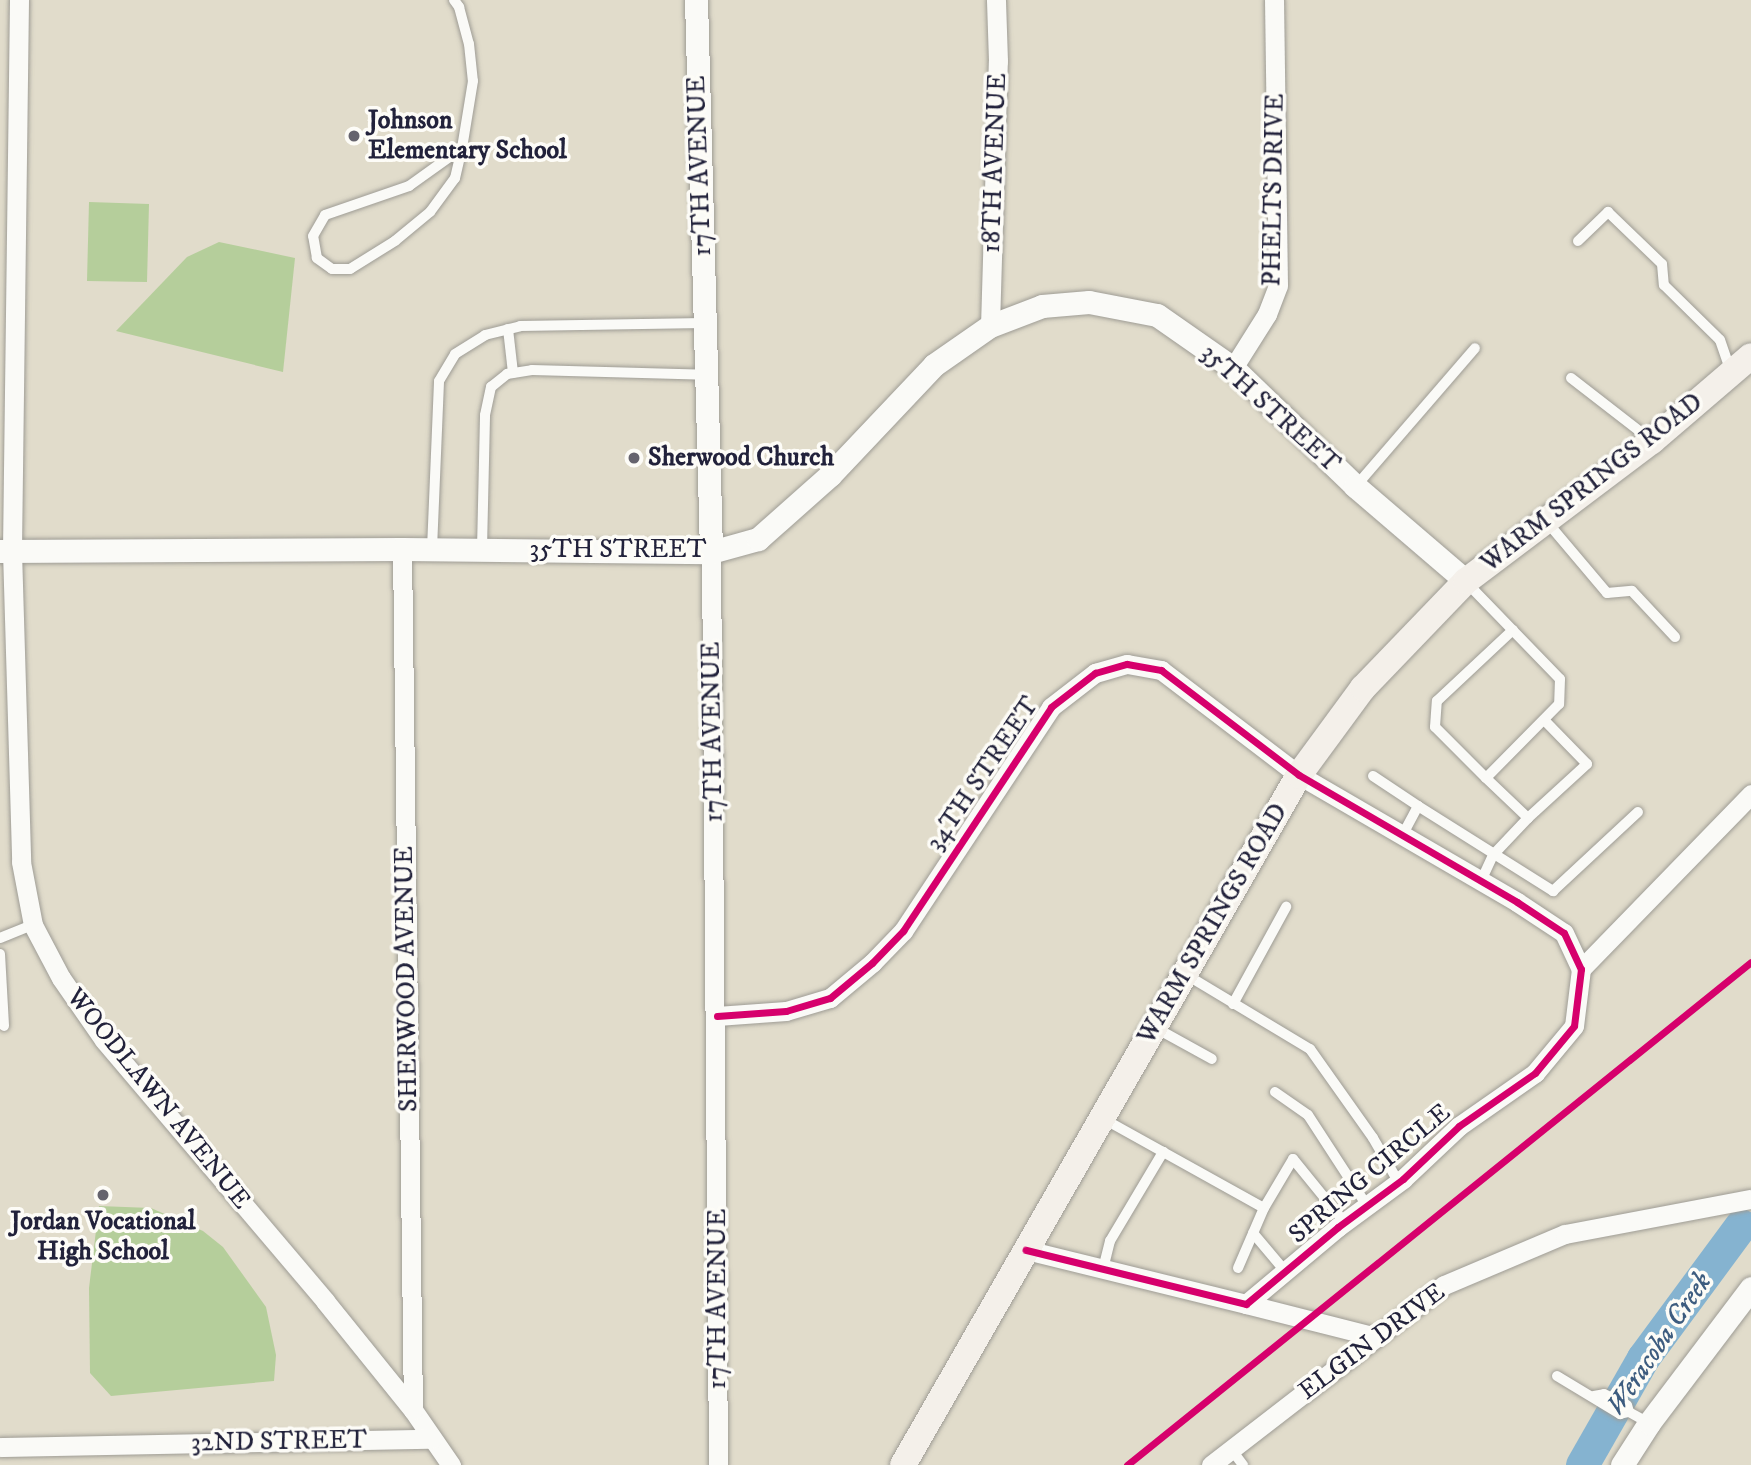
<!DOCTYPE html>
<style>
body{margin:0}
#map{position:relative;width:1751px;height:1465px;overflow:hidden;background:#e1dccb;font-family:"IM FELL DW Pica",serif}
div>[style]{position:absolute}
.green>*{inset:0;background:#b5ce9b}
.river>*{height:33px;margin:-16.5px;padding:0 16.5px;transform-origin:16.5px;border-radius:16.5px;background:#85b3d0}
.roads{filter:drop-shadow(0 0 2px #9e9c95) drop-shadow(0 0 2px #9e9c95)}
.service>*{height:10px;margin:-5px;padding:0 5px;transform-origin:5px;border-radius:5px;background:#fafaf7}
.minor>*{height:19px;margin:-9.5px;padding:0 9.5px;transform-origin:9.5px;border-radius:9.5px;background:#fafaf7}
.tertiary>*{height:23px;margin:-11.5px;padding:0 11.5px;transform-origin:11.5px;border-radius:11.5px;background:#fafaf7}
.secondary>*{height:26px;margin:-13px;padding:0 13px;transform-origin:13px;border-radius:13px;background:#f4f0ea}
.cycleway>*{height:7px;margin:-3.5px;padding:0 3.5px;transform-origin:3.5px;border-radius:3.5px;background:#d6006c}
.dots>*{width:19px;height:19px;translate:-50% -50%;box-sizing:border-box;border:4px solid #fdfcf7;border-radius:50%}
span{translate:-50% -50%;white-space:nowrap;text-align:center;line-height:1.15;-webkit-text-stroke:7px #fdfcf7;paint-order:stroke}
.poi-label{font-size:26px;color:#22223b;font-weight:700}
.left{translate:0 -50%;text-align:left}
.street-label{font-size:26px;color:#22223b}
.water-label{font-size:28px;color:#3d5c7f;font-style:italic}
</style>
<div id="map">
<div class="green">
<div style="clip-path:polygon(89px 202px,149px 204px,147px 282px,87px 281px)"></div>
<div style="clip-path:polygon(219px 242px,295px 258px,283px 372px,116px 331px,187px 257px)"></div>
<div style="clip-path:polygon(99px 1206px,151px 1208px,203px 1231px,223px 1247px,266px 1307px,276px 1355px,274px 1381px,111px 1396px,90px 1373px,89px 1288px)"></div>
</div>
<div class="river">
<div style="left:1582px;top:1465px;width:123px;rotate:-60.3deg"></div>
<div style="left:1643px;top:1358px;width:165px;rotate:-53.6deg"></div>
</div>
<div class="roads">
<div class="service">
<div style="left:454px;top:0;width:9px;rotate:54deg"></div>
<div style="left:459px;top:7px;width:38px;rotate:75deg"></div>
<div style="left:469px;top:44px;width:37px;rotate:84deg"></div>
<div style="left:473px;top:81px;width:68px;rotate:99.3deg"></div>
<div style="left:462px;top:148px;width:31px;rotate:103deg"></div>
<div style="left:455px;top:178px;width:42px;rotate:126.3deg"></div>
<div style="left:430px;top:212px;width:45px;rotate:140.4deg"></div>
<div style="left:395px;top:241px;width:53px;rotate:148.1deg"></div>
<div style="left:350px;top:269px;width:18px;rotate:180deg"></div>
<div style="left:332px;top:269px;width:19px;rotate:-144deg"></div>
<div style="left:317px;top:258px;width:22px;rotate:-100deg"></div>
<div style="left:313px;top:236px;width:24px;rotate:-60deg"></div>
<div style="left:325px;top:215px;width:89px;rotate:-19deg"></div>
<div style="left:409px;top:186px;width:65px;rotate:-35.6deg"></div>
<div style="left:1578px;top:241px;width:42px;rotate:-44deg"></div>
<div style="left:1608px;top:212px;width:75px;rotate:43.9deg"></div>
<div style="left:1662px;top:264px;width:21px;rotate:85deg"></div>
<div style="left:1664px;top:285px;width:78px;rotate:44.5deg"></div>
<div style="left:1720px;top:340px;width:34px;rotate:71deg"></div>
<div style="left:508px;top:329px;width:44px;rotate:83.5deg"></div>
<div style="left:1571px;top:378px;width:101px;rotate:37.8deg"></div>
<div style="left:1356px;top:486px;width:182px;rotate:-49.2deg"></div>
<div style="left:1547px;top:522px;width:93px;rotate:49.8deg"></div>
<div style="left:1607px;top:593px;width:25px;rotate:-5deg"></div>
<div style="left:1632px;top:591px;width:63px;rotate:46.9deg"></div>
<div style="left:432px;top:549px;width:168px;rotate:-87.6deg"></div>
<div style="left:439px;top:381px;width:31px;rotate:-59deg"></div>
<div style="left:455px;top:354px;width:36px;rotate:-32deg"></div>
<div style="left:485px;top:335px;width:36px;rotate:-14deg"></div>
<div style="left:520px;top:326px;width:184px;rotate:-0.9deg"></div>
<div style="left:482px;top:549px;width:134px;rotate:-88.7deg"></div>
<div style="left:485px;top:415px;width:29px;rotate:-78deg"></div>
<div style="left:491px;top:387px;width:21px;rotate:-39deg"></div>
<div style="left:507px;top:374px;width:25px;rotate:-9deg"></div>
<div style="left:532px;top:370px;width:174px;rotate:1.6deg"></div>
<div style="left:1466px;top:582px;width:135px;rotate:45.9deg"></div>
<div style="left:1560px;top:679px;width:25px;rotate:92deg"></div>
<div style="left:1559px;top:704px;width:104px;rotate:134.6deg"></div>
<div style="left:1486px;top:778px;width:58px;rotate:43.6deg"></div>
<div style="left:1528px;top:818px;width:80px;rotate:-42.5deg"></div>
<div style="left:1587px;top:764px;width:60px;rotate:-134.3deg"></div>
<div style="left:1373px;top:776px;width:54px;rotate:33.7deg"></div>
<div style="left:1418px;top:806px;width:34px;rotate:118deg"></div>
<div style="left:1486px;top:778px;width:72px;rotate:-135deg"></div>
<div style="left:1435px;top:727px;width:26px;rotate:-86deg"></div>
<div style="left:1437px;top:701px;width:104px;rotate:-43.1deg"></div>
<div style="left:1418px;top:806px;width:160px;rotate:32.2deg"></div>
<div style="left:1553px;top:891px;width:116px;rotate:-42.9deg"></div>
<div style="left:1481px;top:881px;width:29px;rotate:-65deg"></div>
<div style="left:1493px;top:855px;width:51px;rotate:-46.6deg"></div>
<div style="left:0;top:938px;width:35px;rotate:-22deg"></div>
<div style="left:0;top:954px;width:72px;rotate:86.8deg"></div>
<div style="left:1185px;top:974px;width:146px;rotate:31deg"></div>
<div style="left:1310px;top:1049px;width:109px;rotate:54.7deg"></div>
<div style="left:1373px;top:1138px;width:52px;rotate:60deg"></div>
<div style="left:1233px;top:1004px;width:111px;rotate:-61.3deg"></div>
<div style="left:1154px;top:1027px;width:66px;rotate:28.9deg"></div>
<div style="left:1275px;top:1092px;width:40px;rotate:34.9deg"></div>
<div style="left:1308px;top:1115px;width:108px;rotate:57deg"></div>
<div style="left:1102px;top:1118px;width:185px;rotate:29.1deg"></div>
<div style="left:1253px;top:1233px;width:50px;rotate:49.9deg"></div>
<div style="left:1238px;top:1268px;width:65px;rotate:-66.6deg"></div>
<div style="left:1264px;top:1208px;width:57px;rotate:-59.4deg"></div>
<div style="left:1293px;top:1159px;width:82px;rotate:50.9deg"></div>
<div style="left:1103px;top:1269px;width:29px;rotate:-76deg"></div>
<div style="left:1110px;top:1241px;width:104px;rotate:-59.2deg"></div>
<div style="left:1557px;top:1376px;width:74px;rotate:31.1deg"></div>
<div style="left:1620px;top:1414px;width:9px;rotate:-13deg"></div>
<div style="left:1594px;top:1396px;width:10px;rotate:-11deg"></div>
<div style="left:1604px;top:1394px;width:25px;rotate:26deg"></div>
<div style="left:1627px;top:1405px;width:7px;rotate:74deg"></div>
<div style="left:1629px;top:1412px;width:23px;rotate:29deg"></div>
<div style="left:1231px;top:1449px;width:20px;rotate:53deg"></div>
</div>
<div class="minor">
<div style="left:19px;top:0;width:551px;rotate:90.73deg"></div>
<div style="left:12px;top:551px;width:311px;rotate:88.3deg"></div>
<div style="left:21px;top:862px;width:64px;rotate:79.2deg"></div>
<div style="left:33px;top:925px;width:60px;rotate:62.2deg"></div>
<div style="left:61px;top:978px;width:75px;rotate:55.3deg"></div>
<div style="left:104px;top:1040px;width:342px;rotate:49.7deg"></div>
<div style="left:325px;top:1301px;width:140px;rotate:51.1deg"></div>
<div style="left:413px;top:1410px;width:67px;rotate:55.4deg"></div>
<div style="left:990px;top:326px;width:265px;rotate:-88.3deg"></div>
<div style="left:998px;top:61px;width:61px;rotate:-91.9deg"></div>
<div style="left:1233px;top:368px;width:64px;rotate:-57.8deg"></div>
<div style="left:1267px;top:314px;width:31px;rotate:-69deg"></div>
<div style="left:1278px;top:285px;width:285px;rotate:-90.8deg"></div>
<div style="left:402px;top:549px;width:861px;rotate:89.27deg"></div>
<div style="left:711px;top:552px;width:913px;rotate:89.56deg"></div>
<div style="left:1581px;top:969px;width:244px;rotate:-45.8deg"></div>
<div style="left:717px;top:1016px;width:69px;rotate:-4.1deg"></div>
<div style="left:786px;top:1011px;width:46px;rotate:-16.5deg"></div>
<div style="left:830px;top:998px;width:55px;rotate:-39.8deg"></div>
<div style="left:872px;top:963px;width:45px;rotate:-45.9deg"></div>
<div style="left:903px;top:931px;width:268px;rotate:-56.5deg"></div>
<div style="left:1051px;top:707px;width:56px;rotate:-37.7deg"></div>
<div style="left:1095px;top:673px;width:33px;rotate:-16deg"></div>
<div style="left:1127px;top:664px;width:35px;rotate:10deg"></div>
<div style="left:1161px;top:670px;width:173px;rotate:37.3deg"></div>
<div style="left:1299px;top:775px;width:252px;rotate:30.2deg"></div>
<div style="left:1517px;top:902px;width:56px;rotate:33.4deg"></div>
<div style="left:1564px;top:933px;width:40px;rotate:65deg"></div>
<div style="left:1581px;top:969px;width:57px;rotate:97deg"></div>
<div style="left:1574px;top:1026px;width:61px;rotate:129.7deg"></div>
<div style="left:1535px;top:1073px;width:93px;rotate:145.1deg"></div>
<div style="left:1459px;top:1126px;width:77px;rotate:136.6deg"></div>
<div style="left:1403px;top:1179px;width:81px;rotate:143.6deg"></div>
<div style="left:1338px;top:1227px;width:120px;rotate:140.1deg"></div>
<div style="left:1246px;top:1304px;width:227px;rotate:-166.2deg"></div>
<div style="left:1246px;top:1304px;width:134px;rotate:14.2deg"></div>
<div style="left:0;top:1447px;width:432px;rotate:-1.1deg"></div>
<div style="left:1211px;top:1465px;width:294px;rotate:-37.7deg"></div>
<div style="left:1444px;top:1285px;width:131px;rotate:-22.9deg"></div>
<div style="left:1565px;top:1234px;width:189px;rotate:-10.7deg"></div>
</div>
<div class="tertiary">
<div style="left:696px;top:0;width:552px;rotate:88.44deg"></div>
<div style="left:0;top:551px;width:402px;rotate:-0.3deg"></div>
<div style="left:402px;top:549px;width:309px;rotate:0.6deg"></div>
<div style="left:711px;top:552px;width:49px;rotate:-15.5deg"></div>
<div style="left:758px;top:539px;width:96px;rotate:-41.6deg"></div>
<div style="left:830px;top:475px;width:151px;rotate:-46.6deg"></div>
<div style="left:934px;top:365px;width:68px;rotate:-34.9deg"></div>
<div style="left:990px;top:326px;width:56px;rotate:-21deg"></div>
<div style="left:1042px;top:306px;width:47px;rotate:-4.9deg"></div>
<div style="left:1089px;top:302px;width:69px;rotate:10.8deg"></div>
<div style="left:1157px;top:315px;width:93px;rotate:34.9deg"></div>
<div style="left:1233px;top:368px;width:170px;rotate:44deg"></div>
<div style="left:1355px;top:486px;width:146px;rotate:40.6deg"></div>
<div style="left:1622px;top:1465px;width:50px;rotate:-57.3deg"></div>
<div style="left:1649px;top:1423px;width:169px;rotate:-52.9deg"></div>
</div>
<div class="secondary">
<div style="left:903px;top:1465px;width:796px;rotate:-60.15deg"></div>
<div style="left:1299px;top:775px;width:108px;rotate:-53.7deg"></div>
<div style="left:1363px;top:688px;width:149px;rotate:-46.1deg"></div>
<div style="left:1466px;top:581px;width:233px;rotate:-37deg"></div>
<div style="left:1652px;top:441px;width:130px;rotate:-40.6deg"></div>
</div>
</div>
<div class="cycleway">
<div style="left:717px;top:1016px;width:69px;rotate:-4.1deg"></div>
<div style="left:786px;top:1011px;width:46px;rotate:-16.5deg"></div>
<div style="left:830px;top:998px;width:55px;rotate:-39.8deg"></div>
<div style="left:872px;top:963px;width:45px;rotate:-45.9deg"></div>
<div style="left:903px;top:931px;width:268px;rotate:-56.5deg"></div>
<div style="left:1051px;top:707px;width:56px;rotate:-37.7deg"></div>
<div style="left:1095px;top:673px;width:33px;rotate:-16deg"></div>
<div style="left:1127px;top:664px;width:35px;rotate:10deg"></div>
<div style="left:1161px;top:670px;width:173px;rotate:37.3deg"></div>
<div style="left:1299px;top:775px;width:252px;rotate:30.2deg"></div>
<div style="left:1517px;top:902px;width:56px;rotate:33.4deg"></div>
<div style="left:1564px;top:933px;width:40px;rotate:65deg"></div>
<div style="left:1581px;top:969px;width:57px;rotate:97deg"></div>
<div style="left:1574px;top:1026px;width:61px;rotate:129.7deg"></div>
<div style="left:1535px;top:1073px;width:93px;rotate:145.1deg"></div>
<div style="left:1459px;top:1126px;width:77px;rotate:136.6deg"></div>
<div style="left:1403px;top:1179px;width:81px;rotate:143.6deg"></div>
<div style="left:1338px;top:1227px;width:120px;rotate:140.1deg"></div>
<div style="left:1246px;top:1304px;width:227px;rotate:-166.2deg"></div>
<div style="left:1127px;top:1465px;width:801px;rotate:-38.87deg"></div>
</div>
<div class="dots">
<div style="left:354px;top:136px;background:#65636d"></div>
<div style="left:634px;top:458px;background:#65636d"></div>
<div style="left:103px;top:1195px;background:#65636d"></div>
</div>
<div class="poi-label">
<span class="left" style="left:368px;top:136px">Johnson<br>Elementary School</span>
<span class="left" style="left:648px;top:458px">Sherwood Church</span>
<span style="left:103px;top:1237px">Jordan Vocational<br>High School</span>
</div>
<div class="street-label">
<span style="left:995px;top:163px;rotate:-88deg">18TH AVENUE</span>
<span style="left:700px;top:166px;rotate:-92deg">17TH AVENUE</span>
<span style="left:1274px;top:190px;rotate:-89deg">PHELTS DRIVE</span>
<span style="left:1270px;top:409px;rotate:42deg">35TH STREET</span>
<span style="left:1592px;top:483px;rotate:-38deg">WARM SPRINGS ROAD</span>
<span style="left:618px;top:550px">35TH STREET</span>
<span style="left:713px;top:732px;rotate:-91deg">17TH AVENUE</span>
<span style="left:983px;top:774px;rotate:-56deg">34TH STREET</span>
<span style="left:1213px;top:924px;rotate:-60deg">WARM SPRINGS ROAD</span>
<span style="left:407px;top:979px;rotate:-91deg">SHERWOOD AVENUE</span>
<span style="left:158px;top:1099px;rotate:51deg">WOODLAWN AVENUE</span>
<span style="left:1370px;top:1174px;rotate:-40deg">SPRING CIRCLE</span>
<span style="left:718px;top:1299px;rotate:-90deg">17TH AVENUE</span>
<span style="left:1372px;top:1342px;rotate:-37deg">ELGIN DRIVE</span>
<span style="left:279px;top:1442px;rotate:-1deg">32ND STREET</span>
</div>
<div class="water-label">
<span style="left:1659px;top:1344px;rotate:-56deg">Weracoba Creek</span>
</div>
</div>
